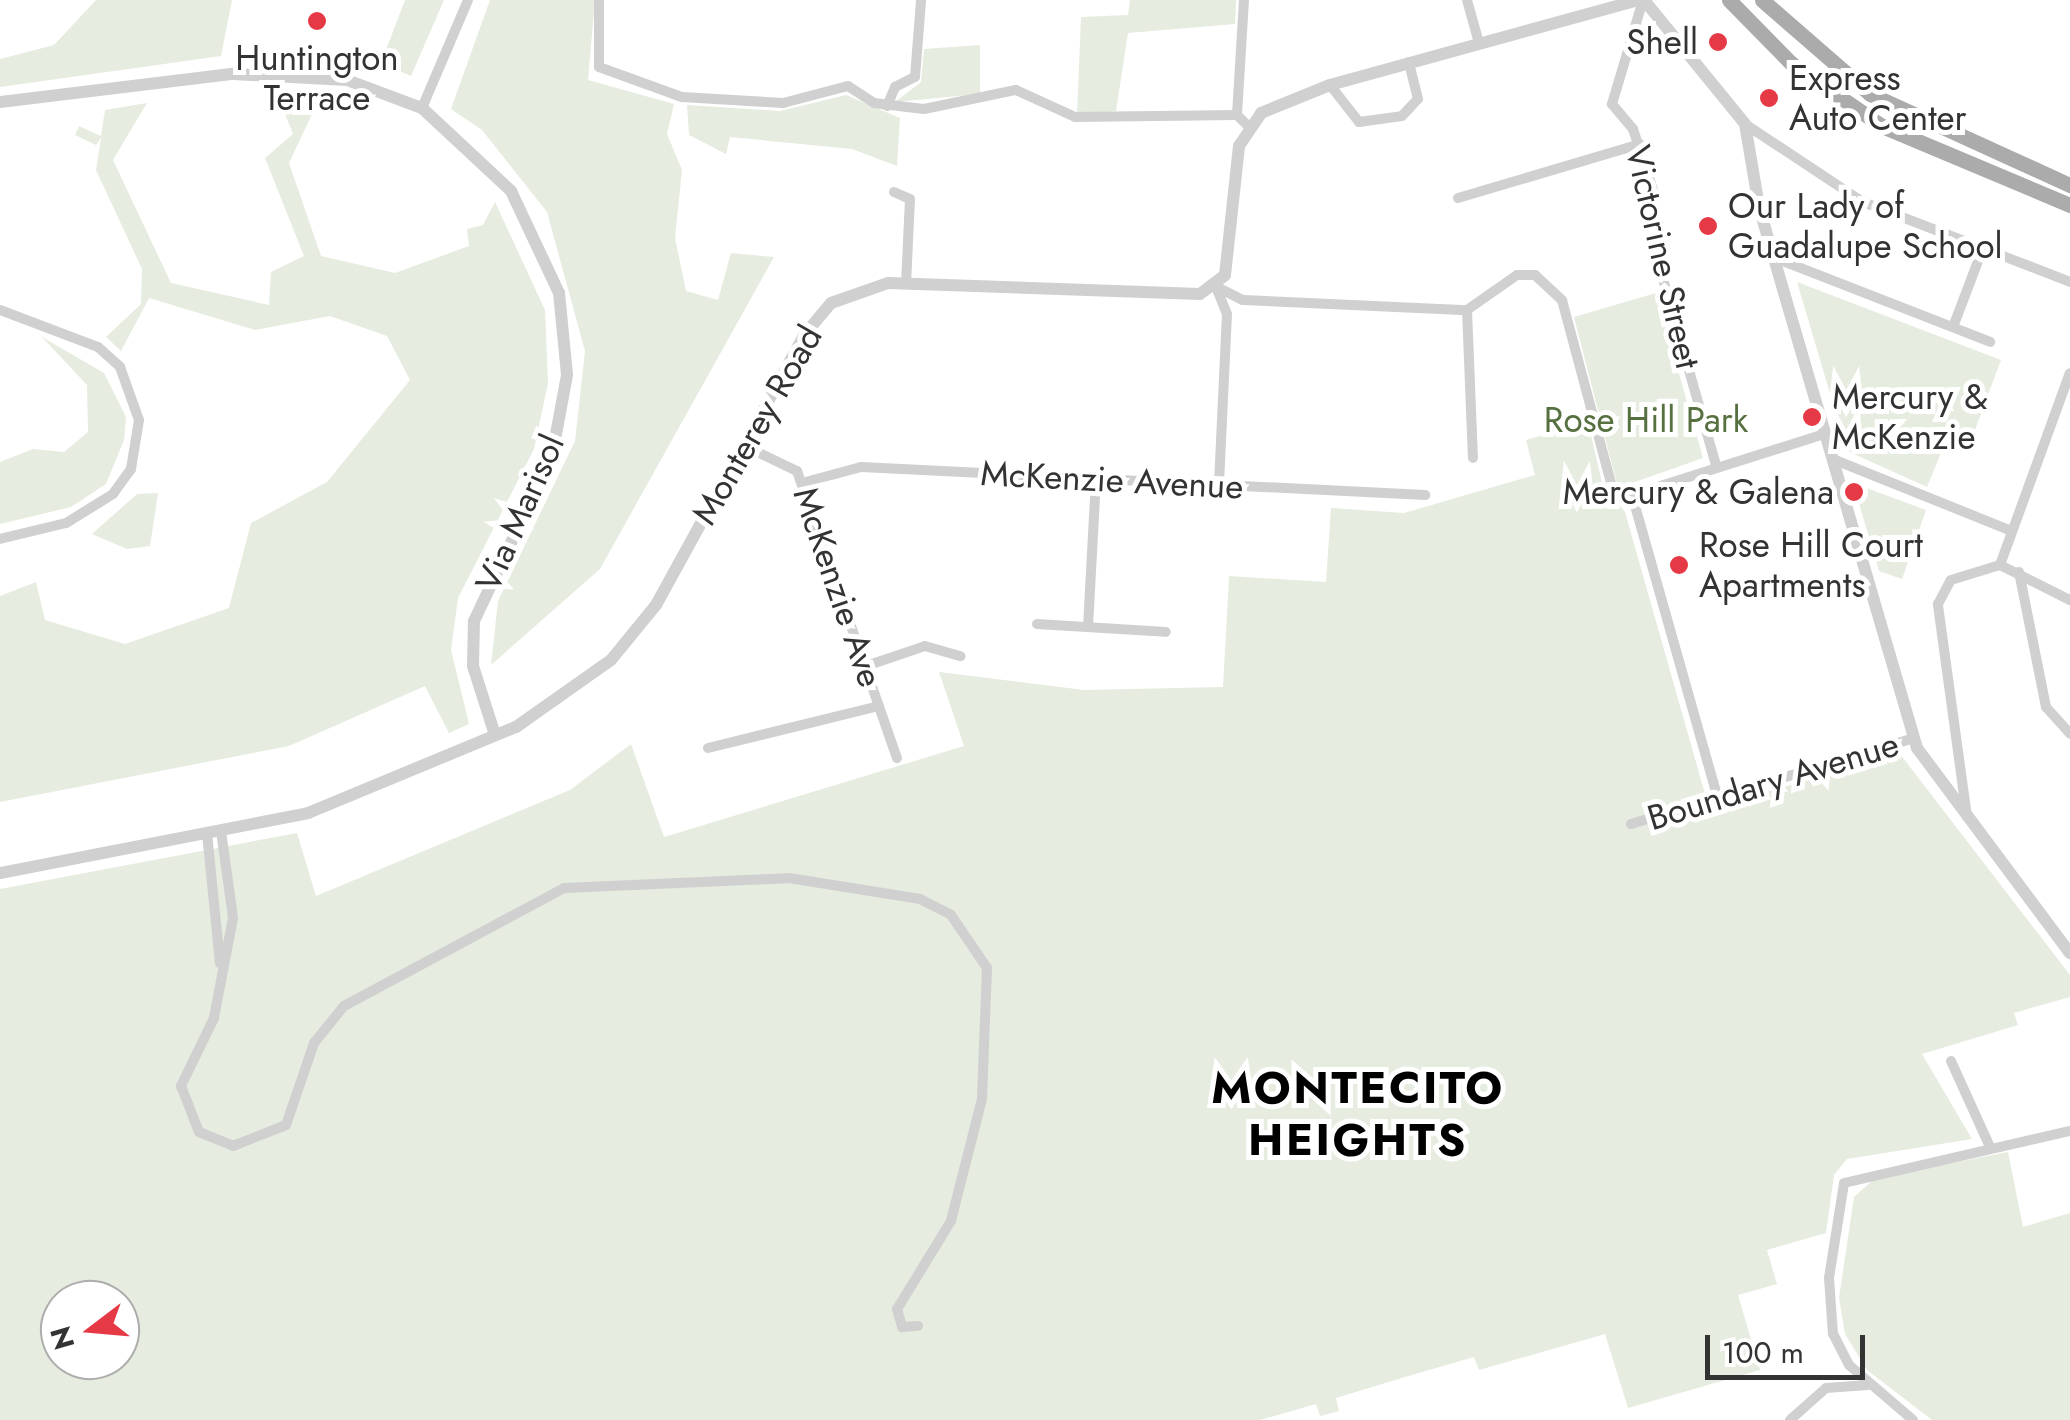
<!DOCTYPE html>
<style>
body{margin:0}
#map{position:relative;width:2070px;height:1420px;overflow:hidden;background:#fff;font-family:Jost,sans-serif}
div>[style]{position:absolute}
.green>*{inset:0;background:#e6ecdf}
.minor>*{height:10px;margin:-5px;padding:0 5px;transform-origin:5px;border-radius:5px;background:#d0d0d0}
.tertiary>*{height:12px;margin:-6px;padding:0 6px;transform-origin:6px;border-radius:6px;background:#d0d0d0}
.primary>*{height:15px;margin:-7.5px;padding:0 7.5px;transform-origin:7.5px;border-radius:7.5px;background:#ababab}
.dots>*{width:28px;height:28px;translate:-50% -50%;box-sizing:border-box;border:5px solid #fff;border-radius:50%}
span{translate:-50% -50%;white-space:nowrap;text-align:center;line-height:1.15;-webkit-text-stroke:10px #fff;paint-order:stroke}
.poi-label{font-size:35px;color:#333}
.right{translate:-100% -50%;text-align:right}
.left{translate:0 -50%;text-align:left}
.street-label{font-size:35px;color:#333}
.park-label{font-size:35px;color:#56703f}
.district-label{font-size:45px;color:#000;font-weight:700;letter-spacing:2.5px}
.north{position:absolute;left:40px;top:1280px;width:100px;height:100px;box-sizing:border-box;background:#fff;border:2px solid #adadad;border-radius:50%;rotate:254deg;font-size:28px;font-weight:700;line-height:40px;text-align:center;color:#333}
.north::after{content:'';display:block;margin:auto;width:35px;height:45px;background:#e63946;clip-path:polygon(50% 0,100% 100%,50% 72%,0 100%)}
.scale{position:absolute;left:1705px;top:1335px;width:160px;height:45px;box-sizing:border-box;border:5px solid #333;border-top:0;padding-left:12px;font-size:30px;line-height:35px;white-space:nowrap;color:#333;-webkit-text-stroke:8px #fff;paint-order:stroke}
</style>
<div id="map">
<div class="green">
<div style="clip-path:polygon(96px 0,232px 0,221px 56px,0 87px,0 59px,54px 45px)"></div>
<div style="clip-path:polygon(405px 0,444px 0,411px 76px,381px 63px)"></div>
<div style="clip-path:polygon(490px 0,595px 0,588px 80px,674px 104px,667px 134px,682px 170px,675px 238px,686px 291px,718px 300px,731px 253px,774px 257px,600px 569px,491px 665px,498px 601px,575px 441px,585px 351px,547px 212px,482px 130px,451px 109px)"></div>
<div style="clip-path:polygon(1130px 0,1236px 0,1235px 24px,1128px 33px,1116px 111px,1077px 115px,1081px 17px,1128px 15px)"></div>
<div style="clip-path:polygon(980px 45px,980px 94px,895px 102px,921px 82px,924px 49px)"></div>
<div style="clip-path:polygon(303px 90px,320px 97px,289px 163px,321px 256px,395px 273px,469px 246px,467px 229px,483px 225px,495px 202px,545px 310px,548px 383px,534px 449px,458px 598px,451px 650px,469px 724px,449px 733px,425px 686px,289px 746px,0 802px,0 596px,36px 582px,45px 620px,125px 644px,229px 608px,251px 523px,327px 482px,410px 380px,387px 336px,330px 316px,255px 330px,149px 298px,121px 351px,106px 337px,141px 304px,142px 269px,96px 170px,101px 138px,96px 145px,75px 135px,79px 126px,101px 136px,105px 110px,147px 103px,113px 160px,171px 283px,269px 305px,271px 272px,304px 256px,265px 158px,293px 134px,276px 91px)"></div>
<div style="clip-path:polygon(846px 95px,900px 118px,897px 166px,852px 149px,730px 137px,726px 154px,689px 135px,687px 105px,780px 111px)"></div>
<div style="clip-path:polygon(1797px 282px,2001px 360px,1966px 454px,1944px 446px,1927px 487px,1847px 451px)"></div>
<div style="clip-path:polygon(1656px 293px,1703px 458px,1618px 488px,1574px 317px)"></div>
<div style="clip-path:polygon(42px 337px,104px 373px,126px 417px,124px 440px,106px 484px,71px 507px,0 524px,0 462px,33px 449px,64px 452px,88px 432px,87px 385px)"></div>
<div style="clip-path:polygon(evenodd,1588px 422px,1602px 483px,1625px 512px,1709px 808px,1900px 754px,2070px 975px,2070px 997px,2014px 1013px,2018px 1025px,1922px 1054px,1972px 1139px,1847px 1159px,1834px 1175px,1826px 1233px,1767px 1250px,1777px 1284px,1738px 1295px,1760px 1370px,1628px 1408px,1605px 1334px,1479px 1370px,1474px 1357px,1405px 1377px,1336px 1398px,1339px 1411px,1320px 1416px,1316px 1404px,1260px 1420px,0 1420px,0 889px,297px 833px,316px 896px,570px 790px,631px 744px,664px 837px,964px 746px,939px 672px,1084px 690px,1223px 687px,1229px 576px,1326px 582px,1331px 508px,1404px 513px,1535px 475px,1526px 440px,1588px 422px,60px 1300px,120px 1300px,120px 1360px,60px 1360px,60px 1300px)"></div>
<div style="clip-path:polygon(1853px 483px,1926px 510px,1902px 579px,1879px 571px)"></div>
<div style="clip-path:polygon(158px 493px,150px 546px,127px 549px,92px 534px,137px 494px)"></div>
<div style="clip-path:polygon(2008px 1152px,2023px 1227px,2070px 1213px,2070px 1420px,1932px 1420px,1867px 1370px,1845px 1334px,1839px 1298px,1854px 1197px,1875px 1178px)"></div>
</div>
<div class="minor">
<div style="left:599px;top:0;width:67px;rotate:90deg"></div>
<div style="left:599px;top:67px;width:88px;rotate:19.9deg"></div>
<div style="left:682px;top:97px;width:101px;rotate:3.4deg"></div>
<div style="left:783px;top:103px;width:67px;rotate:-14.7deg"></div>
<div style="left:848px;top:86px;width:31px;rotate:33deg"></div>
<div style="left:874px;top:103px;width:50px;rotate:6.8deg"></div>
<div style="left:924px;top:109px;width:94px;rotate:-11.7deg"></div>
<div style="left:1016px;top:90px;width:65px;rotate:24.6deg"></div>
<div style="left:1075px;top:117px;width:162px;rotate:-0.7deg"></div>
<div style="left:1244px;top:0;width:115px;rotate:93.5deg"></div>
<div style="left:1237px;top:115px;width:17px;rotate:45deg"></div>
<div style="left:1467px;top:0;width:45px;rotate:74.4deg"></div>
<div style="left:1643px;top:0;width:109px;rotate:106.6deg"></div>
<div style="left:1612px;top:104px;width:33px;rotate:50deg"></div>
<div style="left:1633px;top:129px;width:67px;rotate:71.8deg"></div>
<div style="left:1654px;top:193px;width:79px;rotate:84.9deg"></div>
<div style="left:1661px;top:272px;width:201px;rotate:74.1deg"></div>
<div style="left:1330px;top:85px;width:47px;rotate:51.9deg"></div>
<div style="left:1359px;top:122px;width:43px;rotate:-7.9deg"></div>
<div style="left:1402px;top:116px;width:23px;rotate:-47deg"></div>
<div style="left:1418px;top:99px;width:38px;rotate:-104deg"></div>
<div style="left:887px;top:106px;width:21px;rotate:-67deg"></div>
<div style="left:895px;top:87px;width:22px;rotate:-27deg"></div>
<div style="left:915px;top:77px;width:77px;rotate:-85.5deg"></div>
<div style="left:422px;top:108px;width:117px;rotate:-66.9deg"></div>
<div style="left:1745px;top:124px;width:141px;rotate:33.5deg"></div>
<div style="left:1863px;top:202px;width:222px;rotate:21.1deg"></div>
<div style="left:894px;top:192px;width:17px;rotate:24deg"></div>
<div style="left:910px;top:199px;width:84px;rotate:92.7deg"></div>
<div style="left:1458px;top:198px;width:190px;rotate:-16.5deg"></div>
<div style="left:1775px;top:258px;width:231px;rotate:21.3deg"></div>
<div style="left:1215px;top:286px;width:31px;rotate:27deg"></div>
<div style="left:1243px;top:300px;width:224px;rotate:2.6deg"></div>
<div style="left:1467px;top:310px;width:61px;rotate:-35deg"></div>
<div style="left:1517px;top:275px;width:18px"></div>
<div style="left:1535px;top:275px;width:37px;rotate:43deg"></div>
<div style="left:1562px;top:300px;width:193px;rotate:75deg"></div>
<div style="left:1612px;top:486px;width:22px;rotate:24deg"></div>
<div style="left:1216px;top:287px;width:29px;rotate:68deg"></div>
<div style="left:1227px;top:314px;width:172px;rotate:92.7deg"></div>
<div style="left:0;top:310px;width:105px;rotate:20.7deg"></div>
<div style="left:98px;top:347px;width:30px;rotate:42deg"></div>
<div style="left:120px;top:367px;width:56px;rotate:70.3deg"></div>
<div style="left:139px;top:420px;width:50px;rotate:99.3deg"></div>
<div style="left:131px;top:469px;width:31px;rotate:126deg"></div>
<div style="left:113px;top:494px;width:55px;rotate:148.3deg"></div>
<div style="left:66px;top:523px;width:68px;rotate:166.4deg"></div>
<div style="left:1467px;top:310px;width:148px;rotate:87.7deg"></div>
<div style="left:1953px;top:327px;width:85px;rotate:-69.2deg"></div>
<div style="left:745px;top:446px;width:58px;rotate:25.7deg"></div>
<div style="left:797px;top:471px;width:304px;rotate:70.8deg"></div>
<div style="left:1835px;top:460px;width:188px;rotate:21.9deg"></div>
<div style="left:802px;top:483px;width:61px;rotate:-15.2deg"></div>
<div style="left:861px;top:467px;width:565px;rotate:2.84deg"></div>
<div style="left:1632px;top:495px;width:313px;rotate:74.2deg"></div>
<div style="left:1632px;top:495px;width:205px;rotate:-17.6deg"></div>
<div style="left:2000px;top:565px;width:204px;rotate:-70deg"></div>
<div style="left:2019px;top:572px;width:138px;rotate:78.7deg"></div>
<div style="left:2046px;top:707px;width:36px;rotate:48deg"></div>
<div style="left:1037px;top:624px;width:129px;rotate:3.5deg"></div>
<div style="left:1088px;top:627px;width:148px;rotate:-86.9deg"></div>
<div style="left:866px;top:666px;width:62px;rotate:-18.7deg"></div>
<div style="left:925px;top:646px;width:37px;rotate:16deg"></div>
<div style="left:708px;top:748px;width:176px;rotate:-13.8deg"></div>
<div style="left:1967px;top:817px;width:215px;rotate:-97.8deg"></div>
<div style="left:1938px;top:604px;width:27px;rotate:-62deg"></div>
<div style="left:1951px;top:580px;width:51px;rotate:-17deg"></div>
<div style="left:2000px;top:565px;width:78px;rotate:26.6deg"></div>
<div style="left:1631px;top:824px;width:296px;rotate:-16.9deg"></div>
<div style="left:221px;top:831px;width:88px;rotate:82.1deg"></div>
<div style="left:233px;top:918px;width:102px;rotate:100.8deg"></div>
<div style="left:214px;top:1018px;width:76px;rotate:115.9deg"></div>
<div style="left:181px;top:1086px;width:49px;rotate:68.6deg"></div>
<div style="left:199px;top:1132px;width:37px;rotate:22deg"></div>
<div style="left:233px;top:1146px;width:57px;rotate:-21.6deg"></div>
<div style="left:286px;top:1125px;width:87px;rotate:-71.1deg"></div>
<div style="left:314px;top:1043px;width:48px;rotate:-51deg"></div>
<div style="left:344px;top:1006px;width:250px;rotate:-28.2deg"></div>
<div style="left:564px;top:888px;width:225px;rotate:-2.5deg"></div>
<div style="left:789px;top:878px;width:133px;rotate:9.1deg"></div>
<div style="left:920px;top:899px;width:35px;rotate:27deg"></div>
<div style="left:951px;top:915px;width:64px;rotate:55.8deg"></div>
<div style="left:987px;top:968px;width:131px;rotate:92.2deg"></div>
<div style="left:982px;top:1099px;width:126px;rotate:104.3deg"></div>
<div style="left:951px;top:1221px;width:103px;rotate:121.5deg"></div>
<div style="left:897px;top:1309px;width:19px;rotate:74deg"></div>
<div style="left:902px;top:1327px;width:16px;rotate:-4deg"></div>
<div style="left:207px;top:833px;width:131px;rotate:84.3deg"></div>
<div style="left:1951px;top:1061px;width:94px;rotate:65.6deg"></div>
<div style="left:1790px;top:1420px;width:48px;rotate:-41.6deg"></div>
<div style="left:1826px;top:1388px;width:42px;rotate:-4.1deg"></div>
<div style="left:1913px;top:1420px;width:84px;rotate:-139.3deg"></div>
<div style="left:1849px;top:1365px;width:35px;rotate:-117deg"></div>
<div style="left:1833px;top:1334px;width:56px;rotate:-94.1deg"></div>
<div style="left:1829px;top:1278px;width:96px;rotate:-81deg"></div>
<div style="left:1844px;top:1183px;width:232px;rotate:-13deg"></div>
</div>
<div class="tertiary">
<div style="left:1644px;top:0;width:160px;rotate:50.8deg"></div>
<div style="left:1745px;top:124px;width:84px;rotate:80.4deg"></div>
<div style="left:1759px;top:207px;width:564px;rotate:73.72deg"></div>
<div style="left:1917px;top:748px;width:256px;rotate:53.3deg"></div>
<div style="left:0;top:102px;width:235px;rotate:-6.9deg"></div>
<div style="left:233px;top:74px;width:114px;rotate:3deg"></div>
<div style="left:347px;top:80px;width:80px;rotate:20.5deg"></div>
<div style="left:422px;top:108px;width:122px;rotate:43deg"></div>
<div style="left:511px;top:191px;width:113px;rotate:64.8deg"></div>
<div style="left:559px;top:293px;width:82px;rotate:84.4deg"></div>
<div style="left:567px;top:375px;width:82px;rotate:100.5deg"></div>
<div style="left:552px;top:456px;width:183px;rotate:115.3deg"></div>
<div style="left:474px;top:621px;width:45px;rotate:91.3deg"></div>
<div style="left:473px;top:666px;width:72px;rotate:72.3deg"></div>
<div style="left:0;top:873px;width:314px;rotate:-11deg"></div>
<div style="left:308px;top:813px;width:225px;rotate:-22.5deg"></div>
<div style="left:516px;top:727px;width:116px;rotate:-35.2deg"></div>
<div style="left:611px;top:660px;width:71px;rotate:-50.7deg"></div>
<div style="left:656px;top:605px;width:309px;rotate:-61.2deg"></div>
<div style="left:805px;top:334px;width:40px;rotate:-50deg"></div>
<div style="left:831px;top:303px;width:60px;rotate:-19.3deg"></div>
<div style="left:888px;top:283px;width:312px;rotate:2deg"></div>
<div style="left:1200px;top:294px;width:31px;rotate:-37deg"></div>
<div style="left:1225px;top:275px;width:130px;rotate:-83.8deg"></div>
<div style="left:1239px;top:146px;width:40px;rotate:-56deg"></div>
<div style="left:1261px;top:113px;width:74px;rotate:-22.1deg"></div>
<div style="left:1330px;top:85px;width:320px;rotate:-15.4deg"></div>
</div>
<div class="primary">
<div style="left:1729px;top:0;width:90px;rotate:45.5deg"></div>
<div style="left:1792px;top:64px;width:109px;rotate:34.6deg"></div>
<div style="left:1882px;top:126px;width:204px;rotate:22.8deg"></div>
<div style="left:1762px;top:0;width:143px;rotate:41deg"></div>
<div style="left:1870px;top:94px;width:220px;rotate:24.5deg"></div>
</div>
<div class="dots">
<div style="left:317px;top:21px;background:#e63946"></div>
<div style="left:1718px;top:42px;background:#e63946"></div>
<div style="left:1769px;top:98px;background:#e63946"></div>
<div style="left:1708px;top:226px;background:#e63946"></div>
<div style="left:1812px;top:417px;background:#e63946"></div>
<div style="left:1854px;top:492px;background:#e63946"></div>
<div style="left:1679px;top:565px;background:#e63946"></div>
</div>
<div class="poi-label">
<span class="right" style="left:1698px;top:42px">Shell</span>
<span style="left:317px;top:78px">Huntington<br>Terrace</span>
<span class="left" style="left:1789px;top:98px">Express<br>Auto Center</span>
<span class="left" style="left:1728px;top:226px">Our Lady of<br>Guadalupe School</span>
<span class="left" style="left:1832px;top:417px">Mercury &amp;<br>McKenzie</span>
<span class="right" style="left:1834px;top:492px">Mercury &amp; Galena</span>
<span class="left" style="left:1699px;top:565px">Rose Hill Court<br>Apartments</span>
</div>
<div class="street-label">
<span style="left:1663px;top:257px;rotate:77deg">Victorine Street</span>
<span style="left:757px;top:425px;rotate:-60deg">Monterey Road</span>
<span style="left:1112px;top:480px;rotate:3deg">McKenzie Avenue</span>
<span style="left:520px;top:513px;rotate:-66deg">Via Marisol</span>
<span style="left:838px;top:587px;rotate:71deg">McKenzie Ave</span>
<span style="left:1773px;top:781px;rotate:-17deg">Boundary Avenue</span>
</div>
<div class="park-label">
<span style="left:1646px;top:420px">Rose Hill Park</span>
</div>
<div class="district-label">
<span style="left:1358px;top:1114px">MONTECITO<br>HEIGHTS</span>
</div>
<div class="north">N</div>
<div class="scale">100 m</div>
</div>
